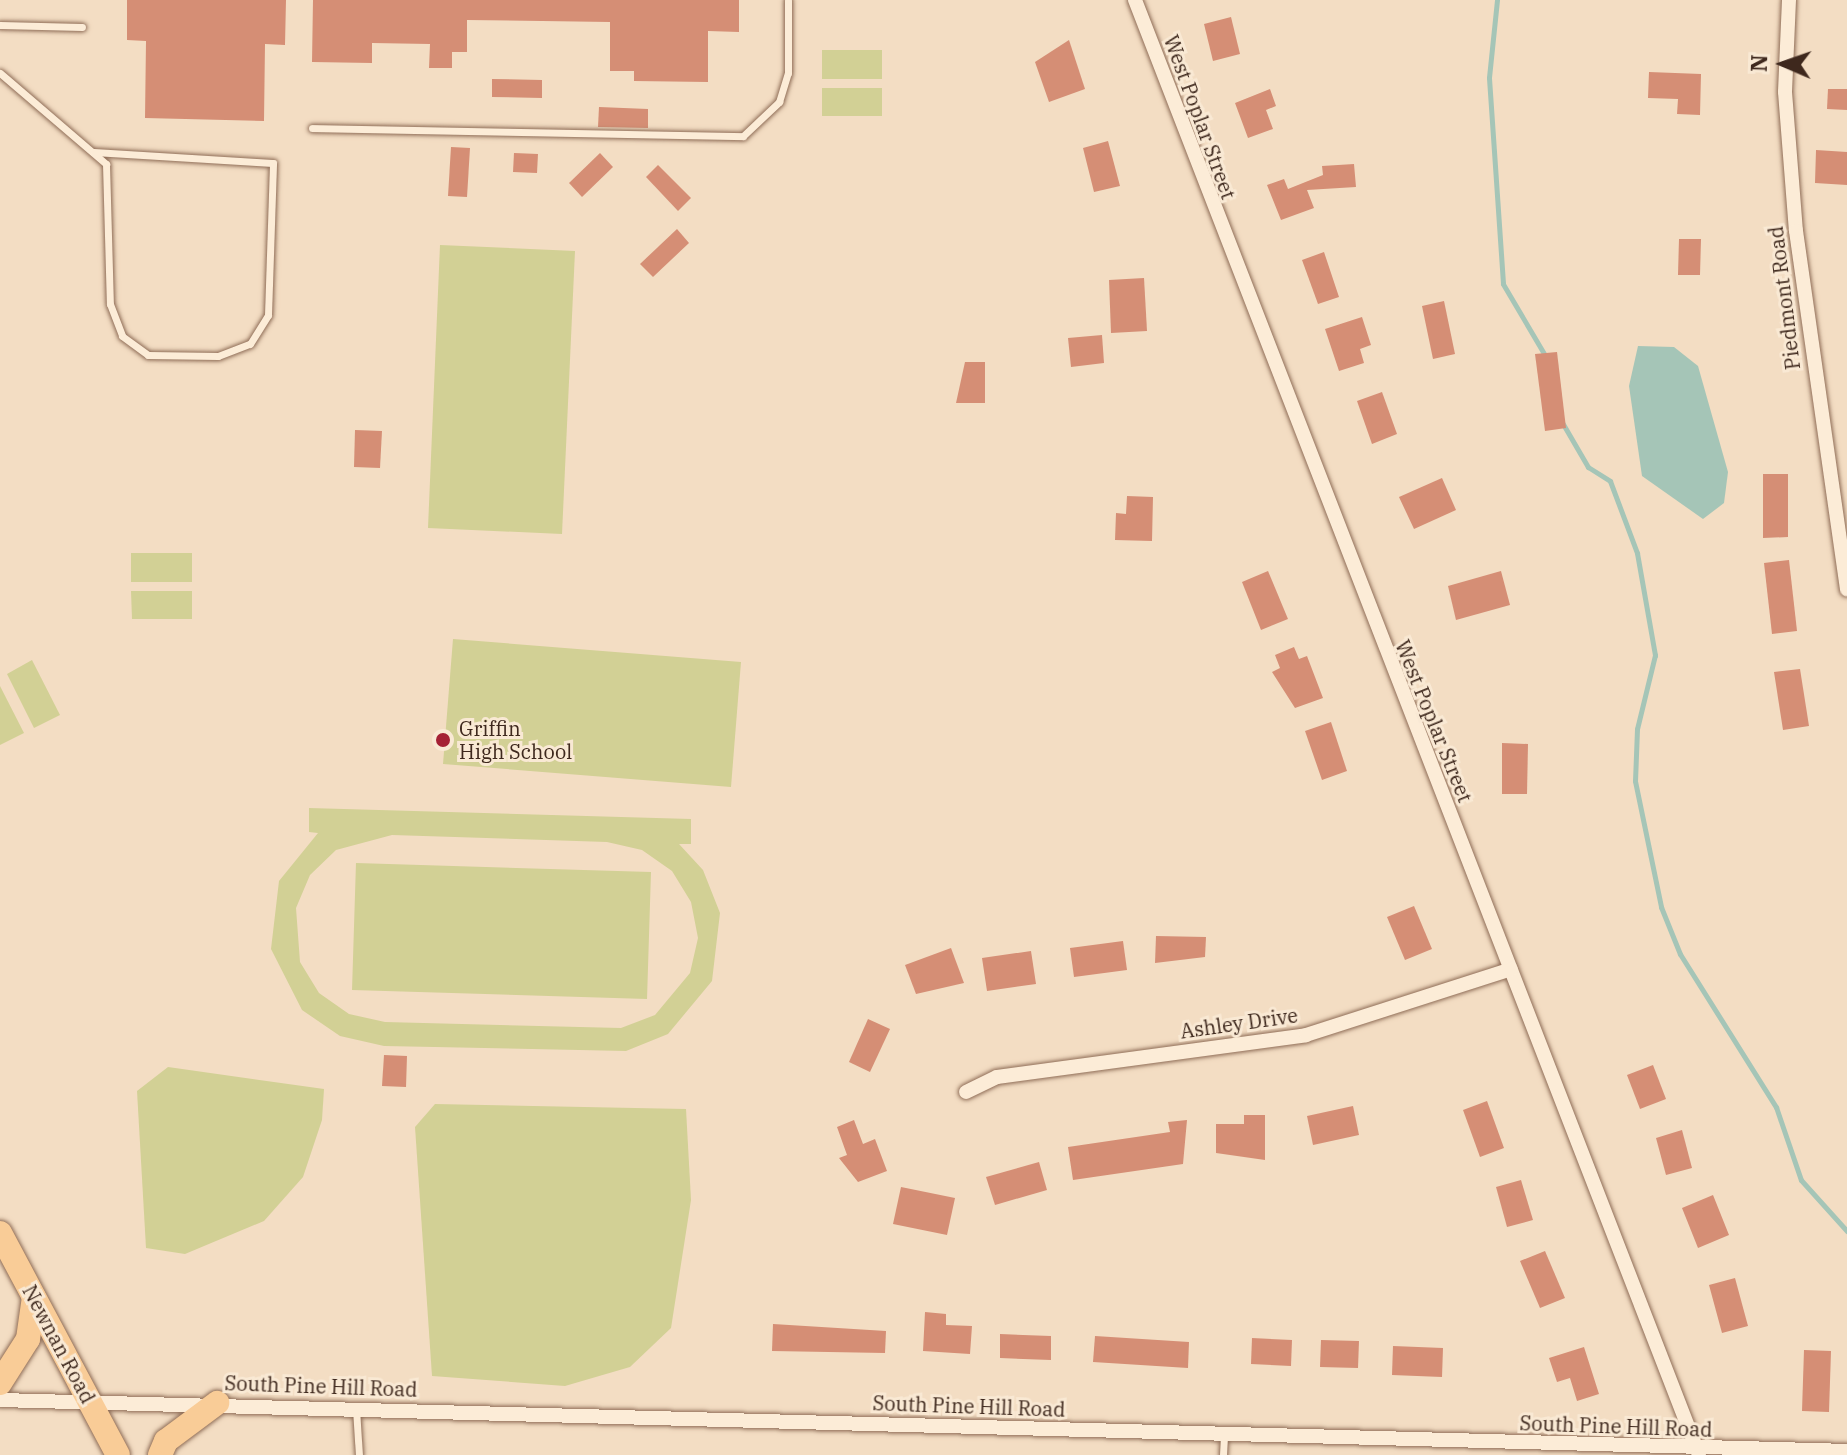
<!DOCTYPE html>
<style>
body{margin:0}
#map{position:relative;width:1847px;height:1455px;overflow:hidden;background:#f3ddc3;font-family:"IBM Plex Serif",serif}
div>[style]{position:absolute}
.green>*{inset:0;background:#d2d095}
.water>*{inset:0;background:#a5c5b7}
.stream>*{height:5px;margin:-2.5px;padding:0 2.5px;transform-origin:2.5px;border-radius:2.5px;background:#a5c5b7}
.building>*{inset:0;background:#d58e75}
.roads{filter:drop-shadow(0 0 2px #8f6d57) drop-shadow(0 0 2px #8f6d57)}
.service>*{height:7px;margin:-3.5px;padding:0 3.5px;transform-origin:3.5px;border-radius:3.5px;background:#fcecd7}
.minor>*{height:14px;margin:-7px;padding:0 7px;transform-origin:7px;border-radius:7px;background:#fcecd7}
.primary>*{height:24px;margin:-12px;padding:0 12px;transform-origin:12px;border-radius:12px;background:#f9cc97}
.dots>*{width:22px;height:22px;translate:-50% -50%;box-sizing:border-box;border:4px solid #f9e9d4;border-radius:50%}
span{translate:-50% -50%;white-space:nowrap;text-align:center;line-height:1.15;-webkit-text-stroke:6px #f9e9d4;paint-order:stroke}
.street-label{font-size:20px;color:#3e281d}
.poi-label{font-size:20px;color:#3e281d}
.left{translate:0 -50%;text-align:left}
.north{position:absolute;left:1743px;top:24px;width:80px;height:80px;-webkit-text-stroke:6px #f9e9d4;paint-order:stroke;rotate:272deg;font-size:22px;font-weight:700;line-height:32px;text-align:center;color:#3e281d}
.north::after{content:'';display:block;margin:auto;width:28px;height:36px;background:#3e281d;clip-path:polygon(50% 0,100% 100%,50% 72%,0 100%)}
</style>
<div id="map">
<div class="green">
<div style="clip-path:polygon(822px 50px,882px 50px,882px 79px,822px 79px)"></div>
<div style="clip-path:polygon(822px 88px,882px 88px,882px 116px,822px 116px)"></div>
<div style="clip-path:polygon(440px 245px,575px 251px,562px 534px,428px 528px)"></div>
<div style="clip-path:polygon(131px 553px,192px 553px,192px 582px,131px 582px)"></div>
<div style="clip-path:polygon(131px 591px,192px 591px,192px 619px,132px 619px)"></div>
<div style="clip-path:polygon(453px 639px,741px 662px,731px 787px,443px 764px)"></div>
<div style="clip-path:polygon(32px 660px,60px 715px,34px 728px,7px 674px)"></div>
<div style="clip-path:polygon(0 686px,24px 733px,0 745px)"></div>
<div style="clip-path:polygon(evenodd,309px 808px,691px 819px,691px 844px,679px 844px,703px 870px,720px 913px,712px 981px,668px 1034px,626px 1051px,384px 1046px,340px 1036px,302px 1010px,271px 949px,279px 881px,318px 833px,309px 832px,309px 808px,392px 835px,607px 842px,642px 850px,672px 871px,691px 902px,698px 938px,690px 973px,655px 1015px,621px 1028px,385px 1022px,349px 1014px,319px 993px,300px 962px,296px 908px,310px 875px,336px 850px,392px 835px)"></div>
<div style="clip-path:polygon(356px 863px,651px 872px,647px 999px,352px 990px)"></div>
<div style="clip-path:polygon(168px 1067px,324px 1089px,322px 1120px,303px 1177px,264px 1221px,185px 1254px,146px 1248px,137px 1091px)"></div>
<div style="clip-path:polygon(435px 1104px,686px 1109px,691px 1200px,671px 1328px,630px 1367px,565px 1386px,432px 1376px,415px 1127px)"></div>
</div>
<div class="water">
<div style="clip-path:polygon(1638px 346px,1674px 347px,1698px 366px,1728px 472px,1724px 503px,1703px 519px,1642px 476px,1629px 386px)"></div>
</div>
<div class="stream">
<div style="left:1497px;top:0;width:78px;rotate:95.9deg"></div>
<div style="left:1489px;top:78px;width:206px;rotate:86.1deg"></div>
<div style="left:1503px;top:284px;width:85px;rotate:59.5deg"></div>
<div style="left:1563px;top:424px;width:50px;rotate:59.8deg"></div>
<div style="left:1588px;top:467px;width:26px;rotate:32deg"></div>
<div style="left:1610px;top:481px;width:77px;rotate:69.4deg"></div>
<div style="left:1637px;top:553px;width:104px;rotate:80deg"></div>
<div style="left:1655px;top:655px;width:76px;rotate:103.7deg"></div>
<div style="left:1637px;top:729px;width:52px;rotate:92.2deg"></div>
<div style="left:1635px;top:781px;width:129px;rotate:78.3deg"></div>
<div style="left:1661px;top:907px;width:51px;rotate:68deg"></div>
<div style="left:1680px;top:954px;width:181px;rotate:57.9deg"></div>
<div style="left:1776px;top:1107px;width:77px;rotate:71.1deg"></div>
<div style="left:1801px;top:1180px;width:69px;rotate:48deg"></div>
</div>
<div class="building">
<div style="clip-path:polygon(127px 0,286px 0,285px 45px,265px 44px,264px 121px,145px 118px,146px 41px,127px 40px)"></div>
<div style="clip-path:polygon(313px 0,739px 0,739px 32px,708px 31px,708px 82px,634px 81px,634px 71px,610px 71px,610px 22px,467px 20px,467px 52px,452px 52px,452px 68px,429px 68px,430px 44px,372px 43px,372px 63px,312px 62px)"></div>
<div style="clip-path:polygon(1231px 17px,1240px 54px,1213px 61px,1204px 24px)"></div>
<div style="clip-path:polygon(1069px 40px,1085px 89px,1049px 102px,1035px 62px)"></div>
<div style="clip-path:polygon(1649px 72px,1701px 74px,1700px 115px,1677px 114px,1678px 99px,1648px 98px)"></div>
<div style="clip-path:polygon(492px 79px,542px 80px,542px 98px,492px 97px)"></div>
<div style="clip-path:polygon(1270px 89px,1276px 106px,1266px 110px,1273px 129px,1248px 138px,1235px 103px)"></div>
<div style="clip-path:polygon(1828px 89px,1847px 89px,1847px 110px,1827px 109px)"></div>
<div style="clip-path:polygon(599px 107px,648px 109px,648px 128px,598px 127px)"></div>
<div style="clip-path:polygon(1108px 141px,1120px 186px,1094px 192px,1083px 148px)"></div>
<div style="clip-path:polygon(451px 147px,470px 148px,467px 197px,448px 196px)"></div>
<div style="clip-path:polygon(1816px 150px,1847px 152px,1847px 185px,1815px 183px)"></div>
<div style="clip-path:polygon(514px 153px,538px 154px,537px 173px,513px 172px)"></div>
<div style="clip-path:polygon(600px 153px,613px 167px,582px 197px,569px 183px)"></div>
<div style="clip-path:polygon(1354px 164px,1356px 187px,1307px 190px,1314px 208px,1281px 220px,1267px 185px,1284px 179px,1288px 189px,1323px 175px,1322px 166px)"></div>
<div style="clip-path:polygon(658px 165px,691px 198px,678px 211px,646px 177px)"></div>
<div style="clip-path:polygon(677px 229px,689px 243px,653px 277px,640px 264px)"></div>
<div style="clip-path:polygon(1679px 239px,1701px 239px,1700px 275px,1678px 275px)"></div>
<div style="clip-path:polygon(1324px 252px,1339px 297px,1318px 304px,1302px 260px)"></div>
<div style="clip-path:polygon(1144px 278px,1147px 331px,1111px 333px,1109px 280px)"></div>
<div style="clip-path:polygon(1444px 301px,1455px 354px,1433px 359px,1422px 306px)"></div>
<div style="clip-path:polygon(1362px 317px,1371px 345px,1360px 349px,1364px 363px,1339px 371px,1325px 329px)"></div>
<div style="clip-path:polygon(1102px 335px,1104px 363px,1071px 367px,1068px 338px)"></div>
<div style="clip-path:polygon(1557px 352px,1566px 428px,1545px 431px,1535px 354px)"></div>
<div style="clip-path:polygon(965px 362px,985px 362px,985px 403px,956px 403px)"></div>
<div style="clip-path:polygon(1382px 392px,1397px 434px,1372px 444px,1357px 401px)"></div>
<div style="clip-path:polygon(355px 430px,382px 431px,380px 468px,354px 467px)"></div>
<div style="clip-path:polygon(1763px 474px,1788px 474px,1788px 537px,1763px 538px)"></div>
<div style="clip-path:polygon(1442px 478px,1456px 510px,1414px 529px,1399px 497px)"></div>
<div style="clip-path:polygon(1127px 496px,1153px 497px,1152px 541px,1115px 540px,1116px 513px,1126px 514px)"></div>
<div style="clip-path:polygon(1789px 560px,1797px 631px,1772px 634px,1764px 563px)"></div>
<div style="clip-path:polygon(1268px 571px,1288px 619px,1261px 630px,1242px 582px)"></div>
<div style="clip-path:polygon(1501px 571px,1510px 605px,1456px 620px,1448px 586px)"></div>
<div style="clip-path:polygon(1294px 647px,1299px 659px,1307px 656px,1323px 698px,1295px 708px,1272px 672px,1280px 668px,1275px 655px)"></div>
<div style="clip-path:polygon(1800px 669px,1809px 726px,1783px 730px,1774px 672px)"></div>
<div style="clip-path:polygon(1331px 722px,1347px 771px,1322px 780px,1305px 731px)"></div>
<div style="clip-path:polygon(1502px 743px,1528px 744px,1527px 794px,1502px 794px)"></div>
<div style="clip-path:polygon(1414px 906px,1432px 949px,1405px 960px,1387px 917px)"></div>
<div style="clip-path:polygon(1156px 936px,1206px 937px,1205px 957px,1155px 963px)"></div>
<div style="clip-path:polygon(1123px 941px,1127px 970px,1074px 977px,1070px 948px)"></div>
<div style="clip-path:polygon(951px 948px,964px 983px,916px 994px,905px 965px)"></div>
<div style="clip-path:polygon(1031px 951px,1036px 984px,987px 991px,982px 958px)"></div>
<div style="clip-path:polygon(868px 1019px,890px 1029px,870px 1072px,849px 1062px)"></div>
<div style="clip-path:polygon(384px 1055px,407px 1056px,406px 1087px,382px 1086px)"></div>
<div style="clip-path:polygon(1653px 1065px,1666px 1099px,1640px 1109px,1627px 1075px)"></div>
<div style="clip-path:polygon(1487px 1101px,1504px 1148px,1480px 1157px,1463px 1110px)"></div>
<div style="clip-path:polygon(1353px 1106px,1359px 1135px,1313px 1145px,1307px 1116px)"></div>
<div style="clip-path:polygon(1244px 1115px,1265px 1115px,1265px 1160px,1216px 1153px,1216px 1124px,1244px 1124px)"></div>
<div style="clip-path:polygon(854px 1120px,863px 1144px,875px 1139px,887px 1171px,858px 1182px,839px 1158px,847px 1155px,837px 1127px)"></div>
<div style="clip-path:polygon(1187px 1120px,1183px 1164px,1073px 1180px,1068px 1147px,1170px 1132px,1168px 1122px)"></div>
<div style="clip-path:polygon(1682px 1130px,1692px 1168px,1666px 1175px,1656px 1138px)"></div>
<div style="clip-path:polygon(1039px 1162px,1047px 1190px,995px 1205px,986px 1177px)"></div>
<div style="clip-path:polygon(1521px 1180px,1533px 1220px,1507px 1227px,1496px 1187px)"></div>
<div style="clip-path:polygon(901px 1187px,955px 1198px,947px 1235px,893px 1224px)"></div>
<div style="clip-path:polygon(1713px 1195px,1729px 1235px,1698px 1248px,1682px 1208px)"></div>
<div style="clip-path:polygon(1545px 1251px,1565px 1298px,1540px 1308px,1520px 1261px)"></div>
<div style="clip-path:polygon(1735px 1278px,1748px 1326px,1722px 1333px,1709px 1285px)"></div>
<div style="clip-path:polygon(925px 1312px,946px 1314px,946px 1325px,972px 1326px,970px 1354px,923px 1351px)"></div>
<div style="clip-path:polygon(773px 1324px,886px 1331px,885px 1353px,772px 1351px)"></div>
<div style="clip-path:polygon(1000px 1334px,1051px 1336px,1051px 1360px,1000px 1358px)"></div>
<div style="clip-path:polygon(1095px 1336px,1189px 1342px,1188px 1368px,1093px 1362px)"></div>
<div style="clip-path:polygon(1252px 1338px,1292px 1340px,1291px 1366px,1251px 1364px)"></div>
<div style="clip-path:polygon(1321px 1340px,1359px 1341px,1358px 1368px,1320px 1367px)"></div>
<div style="clip-path:polygon(1393px 1346px,1443px 1348px,1442px 1377px,1392px 1375px)"></div>
<div style="clip-path:polygon(1584px 1347px,1599px 1394px,1577px 1401px,1570px 1378px,1557px 1382px,1549px 1358px)"></div>
<div style="clip-path:polygon(1804px 1350px,1831px 1351px,1829px 1412px,1802px 1411px)"></div>
</div>
<div class="roads">
<div class="service">
<div style="left:0;top:25px;width:82px;rotate:1.4deg"></div>
<div style="left:0;top:73px;width:140px;rotate:40.6deg"></div>
<div style="left:106px;top:164px;width:140px;rotate:88.4deg"></div>
<div style="left:110px;top:304px;width:34px;rotate:69deg"></div>
<div style="left:122px;top:336px;width:32px;rotate:36deg"></div>
<div style="left:148px;top:355px;width:70px;rotate:0.8deg"></div>
<div style="left:218px;top:356px;width:34px;rotate:-21deg"></div>
<div style="left:250px;top:344px;width:34px;rotate:-58deg"></div>
<div style="left:268px;top:315px;width:152px;rotate:-88.1deg"></div>
<div style="left:273px;top:163px;width:180px;rotate:-176.5deg"></div>
<div style="left:312px;top:128px;width:431px;rotate:1.1deg"></div>
<div style="left:743px;top:136px;width:50px;rotate:-43.4deg"></div>
<div style="left:779px;top:102px;width:30px;rotate:-73deg"></div>
<div style="left:788px;top:73px;width:73px;rotate:-90deg"></div>
<div style="left:356px;top:1409px;width:46px;rotate:86.3deg"></div>
<div style="left:1223px;top:1455px;width:21px;rotate:-87deg"></div>
</div>
<div class="minor">
<div style="left:1135px;top:0;width:1560px;rotate:68.81deg"></div>
<div style="left:1789px;top:0;width:92px;rotate:92.5deg"></div>
<div style="left:1785px;top:92px;width:139px;rotate:85.5deg"></div>
<div style="left:1796px;top:231px;width:362px;rotate:81.9deg"></div>
<div style="left:966px;top:1092px;width:34px;rotate:-26deg"></div>
<div style="left:997px;top:1077px;width:312px;rotate:-7.7deg"></div>
<div style="left:1306px;top:1035px;width:215px;rotate:-17.8deg"></div>
<div style="left:0;top:1400px;width:1848px;rotate:1.58deg"></div>
</div>
<div class="primary">
<div style="left:0;top:1233px;width:251px;rotate:62deg"></div>
<div style="left:0;top:1383px;width:52px;rotate:-57.5deg"></div>
<div style="left:28px;top:1339px;width:42px;rotate:-81.9deg"></div>
<div style="left:160px;top:1455px;width:15px;rotate:-67deg"></div>
<div style="left:166px;top:1441px;width:64px;rotate:-36.7deg"></div>
</div>
</div>
<div class="dots">
<div style="left:443px;top:740px;background:#a52135"></div>
</div>
<div class="street-label">
<span style="left:1200px;top:117px;rotate:70deg">West Poplar Street</span>
<span style="left:1784px;top:298px;rotate:-97deg">Piedmont Road</span>
<span style="left:1434px;top:721px;rotate:68deg">West Poplar Street</span>
<span style="left:1239px;top:1023px;rotate:-8deg">Ashley Drive</span>
<span style="left:59px;top:1344px;rotate:62deg">Newnan Road</span>
<span style="left:321px;top:1386px;rotate:2deg">South Pine Hill Road</span>
<span style="left:969px;top:1406px;rotate:2deg">South Pine Hill Road</span>
<span style="left:1616px;top:1426px;rotate:2deg">South Pine Hill Road</span>
</div>
<div class="poi-label">
<span class="left" style="left:459px;top:740px">Griffin<br>High School</span>
</div>
<div class="north">N</div>
</div>
